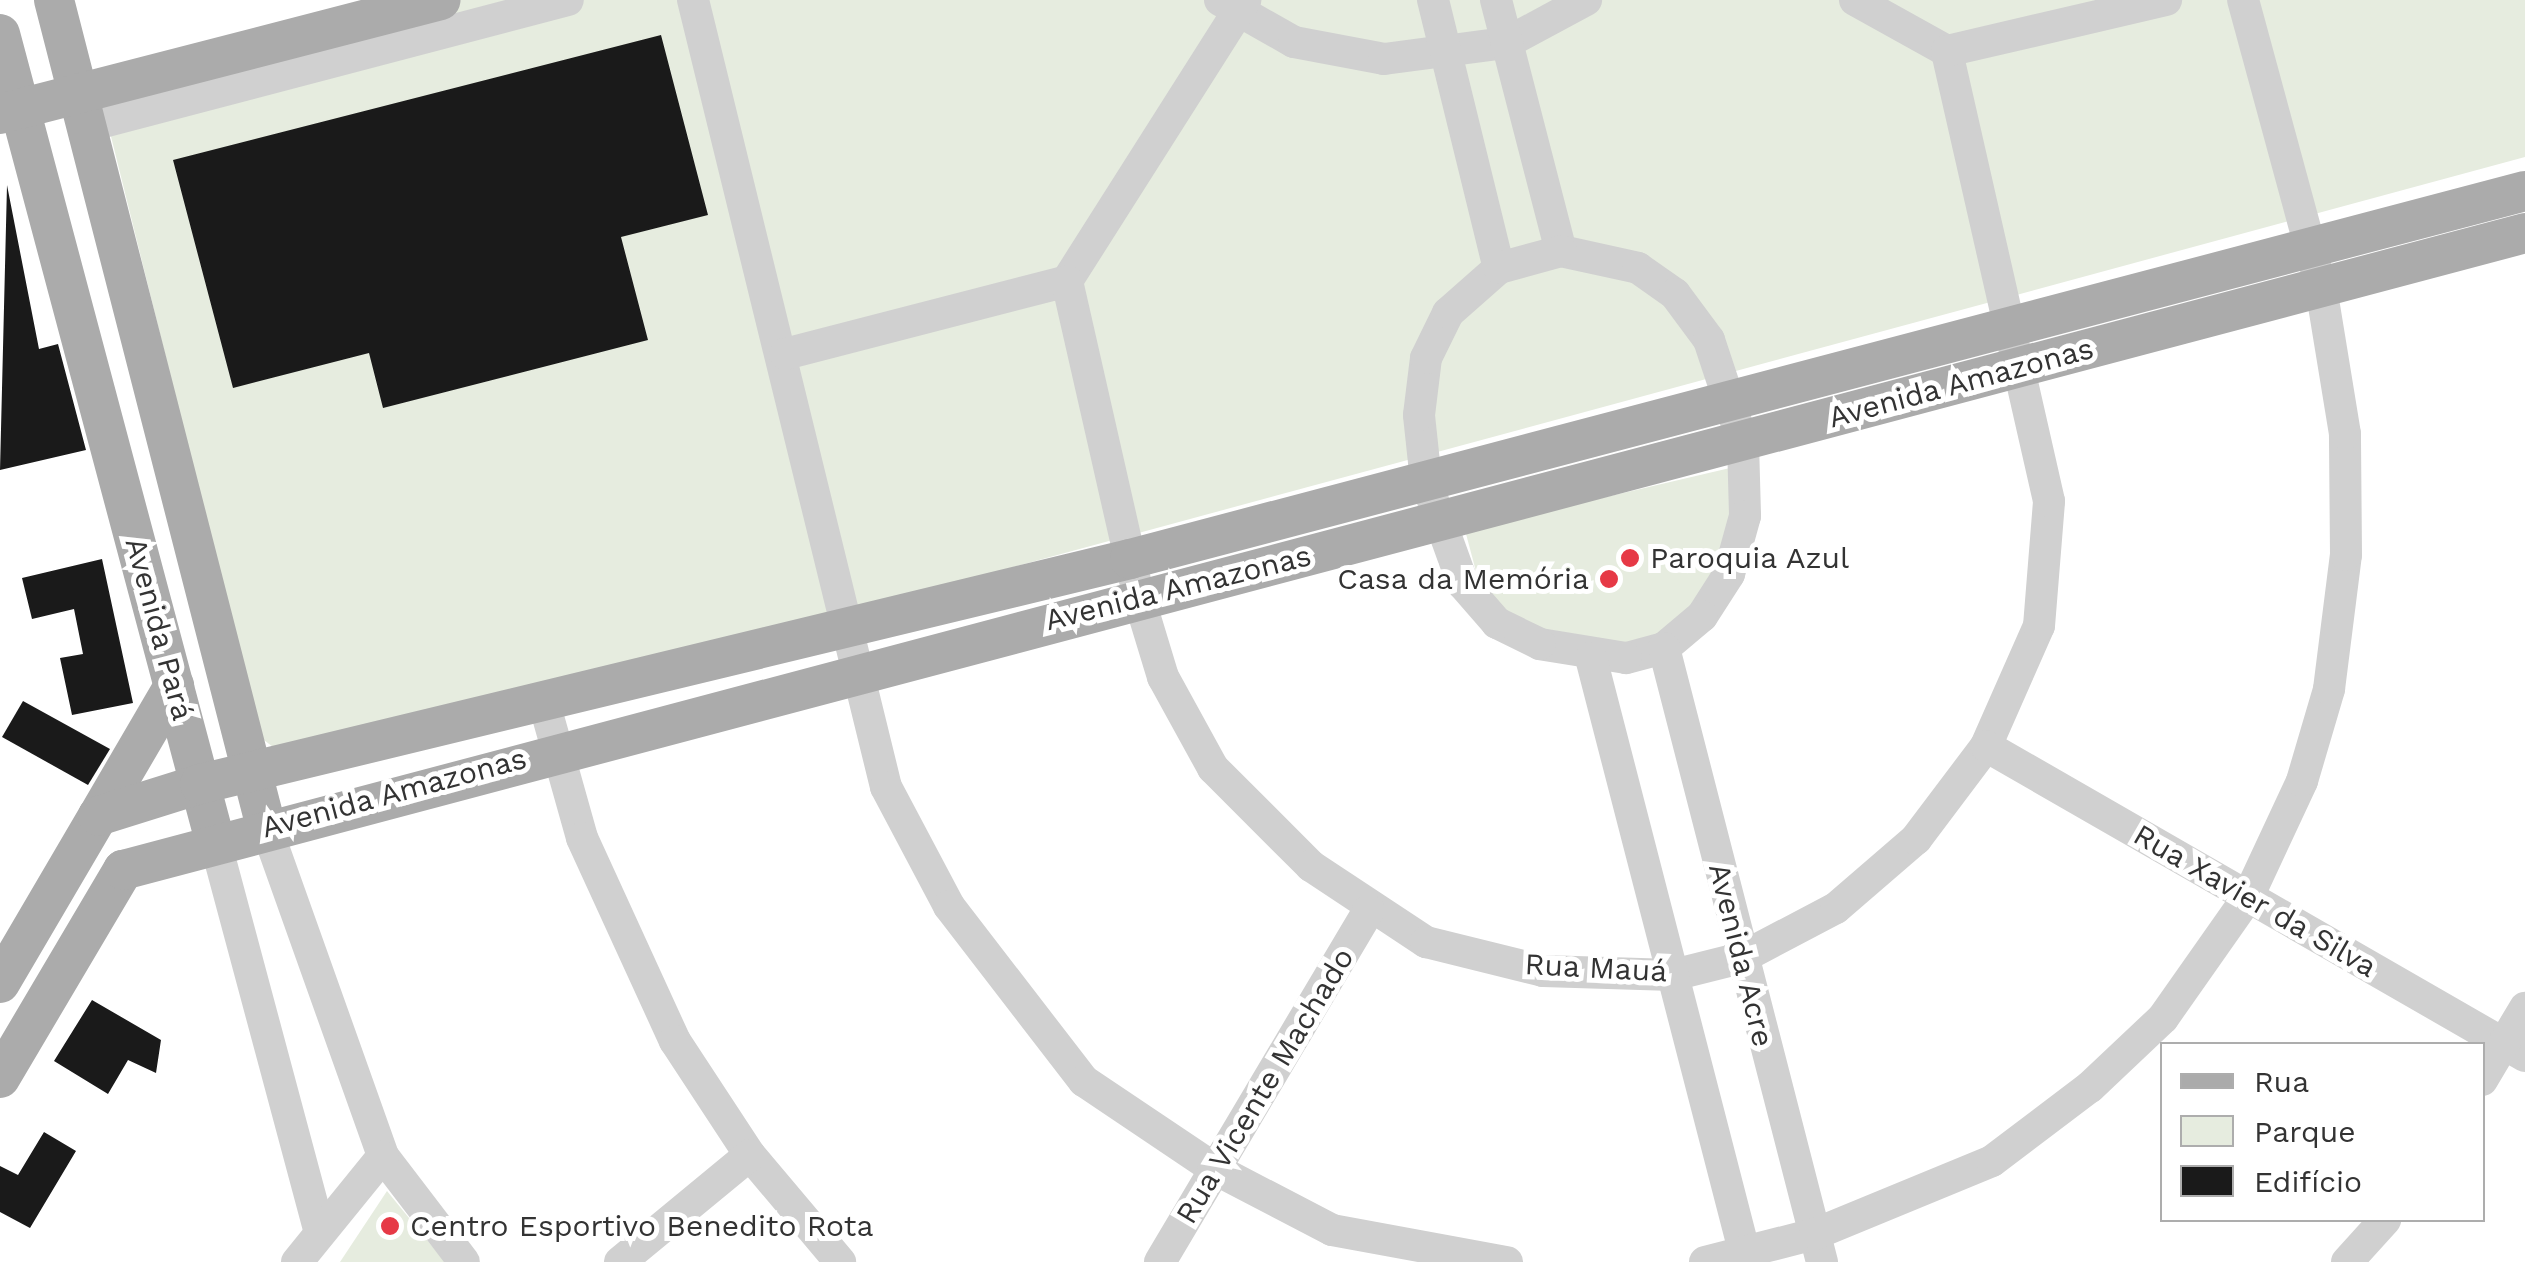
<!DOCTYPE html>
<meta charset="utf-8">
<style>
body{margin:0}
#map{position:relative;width:2525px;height:1262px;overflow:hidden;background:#fff;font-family:"Work Sans",sans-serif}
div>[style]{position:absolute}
.green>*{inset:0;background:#e6ecdf}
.building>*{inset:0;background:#1a1a1a}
.minor>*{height:32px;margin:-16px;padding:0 16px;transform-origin:16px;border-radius:16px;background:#d0d0d0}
.major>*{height:40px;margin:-20px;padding:0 20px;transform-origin:20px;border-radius:20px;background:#ababab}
.dots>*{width:28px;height:28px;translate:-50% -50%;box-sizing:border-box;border:5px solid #fff;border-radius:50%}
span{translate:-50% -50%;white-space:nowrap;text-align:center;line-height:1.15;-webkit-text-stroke:10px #fff;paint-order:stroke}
.street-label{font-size:30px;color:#333}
.poi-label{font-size:30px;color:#333}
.left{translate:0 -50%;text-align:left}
.right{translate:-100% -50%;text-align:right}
.legend{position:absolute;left:2160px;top:1042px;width:325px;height:180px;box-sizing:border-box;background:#fff;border:2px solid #adadad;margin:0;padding:12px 18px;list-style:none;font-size:30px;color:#333}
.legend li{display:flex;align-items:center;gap:20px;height:50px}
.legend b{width:50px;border:2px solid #adadad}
</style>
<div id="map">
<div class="green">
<div style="clip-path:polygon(404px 0,2525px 0,2525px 157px,541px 695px,277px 750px,260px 737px,97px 80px)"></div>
<div style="clip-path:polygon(1730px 468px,1734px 509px,1719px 568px,1694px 608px,1657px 637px,1591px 649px,1502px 615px,1478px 579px,1465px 530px)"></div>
<div style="clip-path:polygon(387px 1191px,445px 1262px,340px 1262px)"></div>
</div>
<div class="building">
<div style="clip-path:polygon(661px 35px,708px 215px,621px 237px,648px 340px,383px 408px,369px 353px,233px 388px,173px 160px)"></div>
<div style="clip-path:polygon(7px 185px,39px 349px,58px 344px,86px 450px,0 470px)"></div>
<div style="clip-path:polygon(102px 559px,133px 703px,72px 715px,60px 658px,83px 654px,74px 609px,32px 619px,22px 578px)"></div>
<div style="clip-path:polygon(23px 701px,110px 749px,88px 785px,2px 737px)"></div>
<div style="clip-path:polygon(92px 1000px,161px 1040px,156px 1073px,128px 1060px,108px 1094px,54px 1061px)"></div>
<div style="clip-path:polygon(44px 1132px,76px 1151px,30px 1228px,0 1212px,0 1166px,18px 1175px)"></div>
</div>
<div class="minor">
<div style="left:693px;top:0;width:810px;rotate:76.22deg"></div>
<div style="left:886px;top:787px;width:135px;rotate:62.1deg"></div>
<div style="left:949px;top:906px;width:221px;rotate:52.4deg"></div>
<div style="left:1084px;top:1081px;width:158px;rotate:33.9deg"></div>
<div style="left:1215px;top:1169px;width:132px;rotate:27.5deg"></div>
<div style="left:1332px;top:1230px;width:178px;rotate:10.4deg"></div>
<div style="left:1220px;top:0;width:85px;rotate:29.6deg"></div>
<div style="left:1294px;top:42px;width:92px;rotate:10.7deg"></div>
<div style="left:1384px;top:59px;width:123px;rotate:-7.5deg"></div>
<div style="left:1506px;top:43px;width:91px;rotate:-28.3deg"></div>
<div style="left:1433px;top:0;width:276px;rotate:76.2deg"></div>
<div style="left:1496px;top:0;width:259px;rotate:75.5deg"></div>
<div style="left:1855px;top:0;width:105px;rotate:29deg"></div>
<div style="left:88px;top:126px;width:496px;rotate:-14.7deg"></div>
<div style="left:1561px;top:251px;width:79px;rotate:12.4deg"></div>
<div style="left:1638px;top:268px;width:45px;rotate:35.1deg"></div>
<div style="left:1675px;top:294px;width:57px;rotate:53.5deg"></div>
<div style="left:1709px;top:340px;width:108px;rotate:71.7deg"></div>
<div style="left:1743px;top:443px;width:73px;rotate:88.4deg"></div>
<div style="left:1745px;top:516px;width:60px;rotate:105.4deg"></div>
<div style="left:1729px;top:574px;width:50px;rotate:122.7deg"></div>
<div style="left:1702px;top:616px;width:50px;rotate:139.9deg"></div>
<div style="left:1664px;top:648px;width:39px;rotate:165deg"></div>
<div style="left:1626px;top:658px;width:87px;rotate:-170.8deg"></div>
<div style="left:1540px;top:644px;width:48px;rotate:-154deg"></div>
<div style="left:1497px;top:623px;width:52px;rotate:-131.1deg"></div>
<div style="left:1463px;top:584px;width:109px;rotate:-109.8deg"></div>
<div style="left:1426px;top:481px;width:66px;rotate:-96.1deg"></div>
<div style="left:1419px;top:415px;width:57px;rotate:-83deg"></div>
<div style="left:1426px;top:358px;width:50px;rotate:-63.9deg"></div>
<div style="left:1448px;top:313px;width:68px;rotate:-41.4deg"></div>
<div style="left:1499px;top:268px;width:64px;rotate:-15.3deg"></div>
<div style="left:1067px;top:281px;width:333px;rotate:-57.6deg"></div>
<div style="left:785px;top:354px;width:291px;rotate:-14.5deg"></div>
<div style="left:1067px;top:281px;width:325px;rotate:77.2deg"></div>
<div style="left:1139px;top:598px;width:83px;rotate:73.1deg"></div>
<div style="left:1163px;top:677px;width:104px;rotate:61.2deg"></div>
<div style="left:1213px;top:768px;width:139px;rotate:45deg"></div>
<div style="left:1311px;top:866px;width:138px;rotate:33.5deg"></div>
<div style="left:1426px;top:942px;width:121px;rotate:13.9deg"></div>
<div style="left:1543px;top:971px;width:130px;rotate:1.8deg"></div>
<div style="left:1673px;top:975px;width:70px;rotate:-14deg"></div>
<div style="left:1741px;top:958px;width:107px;rotate:-27.8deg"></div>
<div style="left:1836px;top:908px;width:106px;rotate:-40.8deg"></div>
<div style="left:1916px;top:839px;width:116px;rotate:-53deg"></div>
<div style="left:1986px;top:746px;width:131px;rotate:-66.2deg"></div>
<div style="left:2039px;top:626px;width:125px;rotate:-85.4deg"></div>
<div style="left:2049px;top:501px;width:461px;rotate:-102.8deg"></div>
<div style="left:1947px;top:51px;width:225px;rotate:-13.1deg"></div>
<div style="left:1664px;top:648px;width:634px;rotate:75.57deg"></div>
<div style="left:1591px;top:658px;width:624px;rotate:75.52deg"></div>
<div style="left:543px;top:699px;width:144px;rotate:74.3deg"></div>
<div style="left:582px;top:838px;width:223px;rotate:65.4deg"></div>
<div style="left:675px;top:1041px;width:136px;rotate:56.7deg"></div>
<div style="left:750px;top:1155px;width:140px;rotate:49.9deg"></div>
<div style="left:1986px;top:746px;width:622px;rotate:29.9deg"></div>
<div style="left:266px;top:827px;width:349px;rotate:70.4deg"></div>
<div style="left:383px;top:1156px;width:133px;rotate:52.6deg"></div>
<div style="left:215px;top:841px;width:398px;rotate:75deg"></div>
<div style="left:2482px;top:1080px;width:84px;rotate:-59.2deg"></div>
<div style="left:297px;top:1262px;width:136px;rotate:-50.9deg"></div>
<div style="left:620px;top:1262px;width:168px;rotate:-39.5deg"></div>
<div style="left:1160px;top:1262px;width:409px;rotate:-59.3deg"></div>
<div style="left:1705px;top:1262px;width:114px;rotate:-14.3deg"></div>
<div style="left:1815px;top:1234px;width:191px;rotate:-22.4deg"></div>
<div style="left:1992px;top:1161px;width:123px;rotate:-37.1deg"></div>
<div style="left:2090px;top:1087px;width:100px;rotate:-43.4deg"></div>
<div style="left:2163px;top:1018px;width:148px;rotate:-54.9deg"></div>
<div style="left:2248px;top:897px;width:128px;rotate:-65deg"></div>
<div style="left:2302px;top:781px;width:96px;rotate:-73.6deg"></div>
<div style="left:2329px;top:689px;width:135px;rotate:-82.8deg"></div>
<div style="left:2346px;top:555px;width:121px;rotate:-90.5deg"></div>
<div style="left:2345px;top:434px;width:149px;rotate:-99.3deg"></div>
<div style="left:2321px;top:287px;width:297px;rotate:-105.2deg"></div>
<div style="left:2347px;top:1262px;width:57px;rotate:-47.9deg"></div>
</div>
<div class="major">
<div style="left:54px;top:0;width:854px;rotate:75.62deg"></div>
<div style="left:0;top:34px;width:835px;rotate:75.08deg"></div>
<div style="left:0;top:114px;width:455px;rotate:-14.5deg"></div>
<div style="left:98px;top:816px;width:151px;rotate:-59.7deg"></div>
<div style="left:0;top:983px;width:194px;rotate:-59.6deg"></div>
<div style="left:98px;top:816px;width:107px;rotate:-17.4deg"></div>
<div style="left:200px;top:784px;width:957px;rotate:-13.6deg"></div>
<div style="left:1130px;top:559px;width:1443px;rotate:-14.78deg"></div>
<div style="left:0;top:1078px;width:242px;rotate:-59.4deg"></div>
<div style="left:123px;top:870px;width:2485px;rotate:-14.85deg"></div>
</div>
<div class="dots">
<div style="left:1630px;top:558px;background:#e63946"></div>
<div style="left:1609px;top:579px;background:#e63946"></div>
<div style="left:390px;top:1226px;background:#e63946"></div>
</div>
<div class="street-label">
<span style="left:1961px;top:383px;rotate:-15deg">Avenida Amazonas</span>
<span style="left:1178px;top:588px;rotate:-14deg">Avenida Amazonas</span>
<span style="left:159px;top:629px;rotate:75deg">Avenida Pará</span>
<span style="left:394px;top:793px;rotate:-15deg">Avenida Amazonas</span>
<span style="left:2255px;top:901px;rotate:30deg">Rua Xavier da Silva</span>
<span style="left:1741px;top:955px;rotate:76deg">Avenida Acre</span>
<span style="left:1596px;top:968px;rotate:3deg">Rua Mauá</span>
<span style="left:1265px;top:1086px;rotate:-59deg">Rua Vicente Machado</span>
</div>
<div class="poi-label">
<span class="left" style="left:1650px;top:558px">Paroquia Azul</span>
<span class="right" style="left:1589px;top:579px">Casa da Memória</span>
<span class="left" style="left:410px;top:1226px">Centro Esportivo Benedito Rota</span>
</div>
<ul class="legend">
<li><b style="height:12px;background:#ababab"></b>Rua</li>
<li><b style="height:28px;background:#e6ecdf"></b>Parque</li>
<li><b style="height:28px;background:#1a1a1a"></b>Edifício</li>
</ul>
</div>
